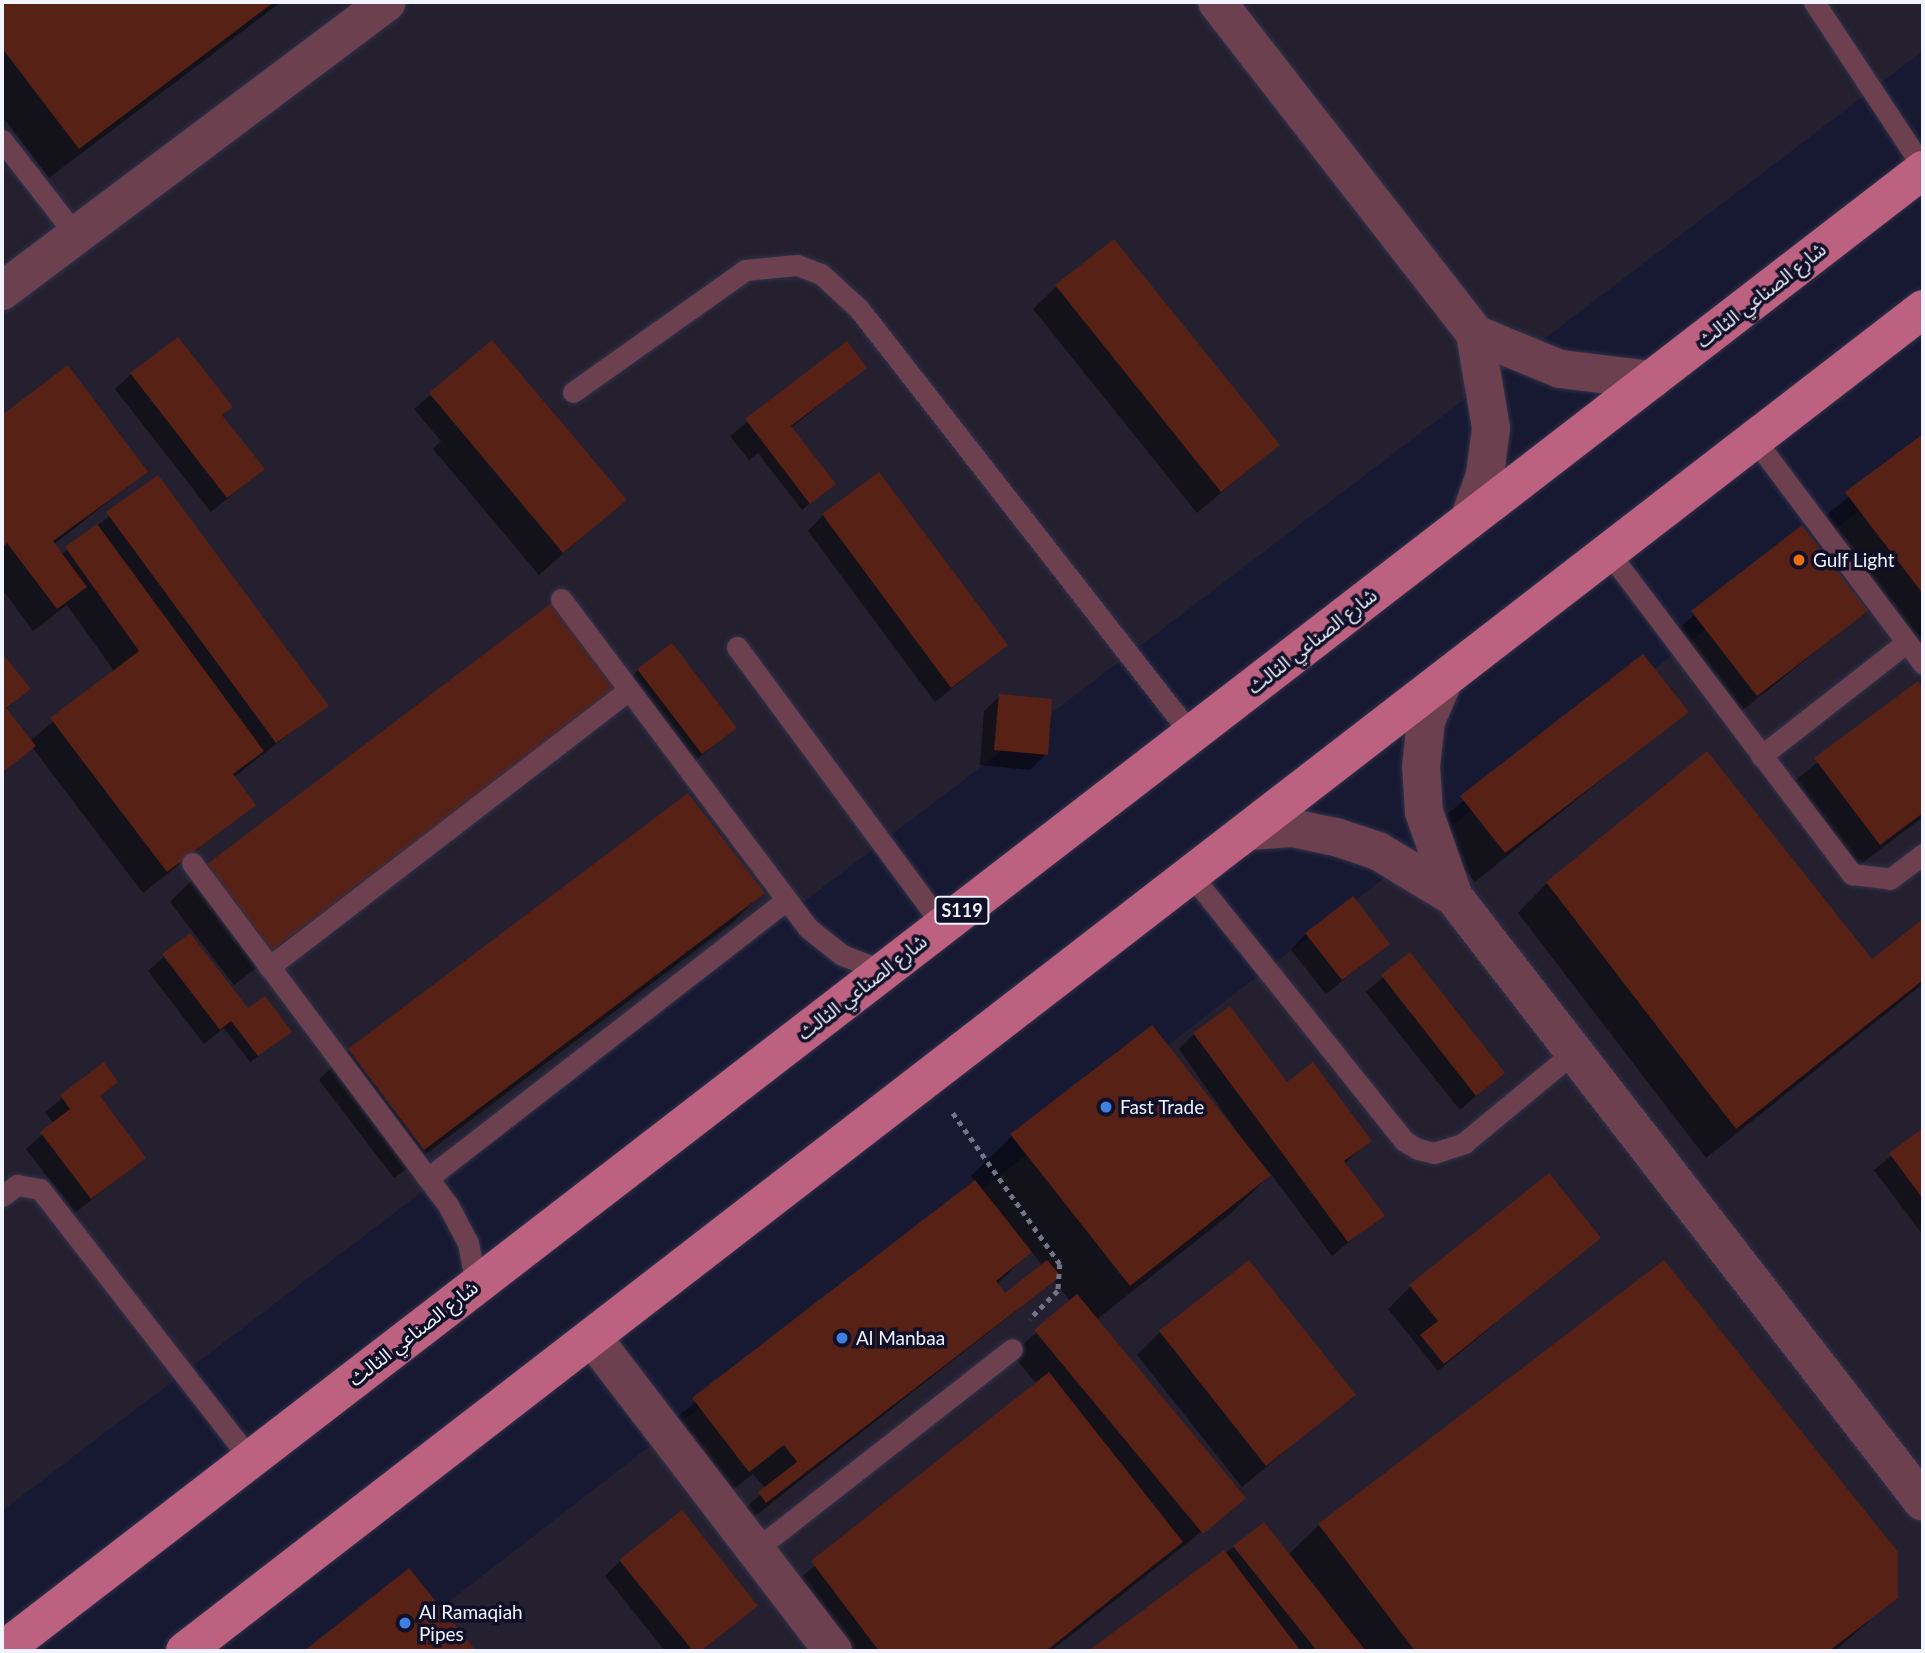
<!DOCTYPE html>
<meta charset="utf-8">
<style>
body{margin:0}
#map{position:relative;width:1925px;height:1653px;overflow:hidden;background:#171831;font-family:Lato,"Noto Sans Arabic",sans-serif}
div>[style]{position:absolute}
.industrial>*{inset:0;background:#242030}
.shadow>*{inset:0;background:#0007}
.building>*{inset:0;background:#582116}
.path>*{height:4.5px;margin-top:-2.25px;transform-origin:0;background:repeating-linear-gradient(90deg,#717386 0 5px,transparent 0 10px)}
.roads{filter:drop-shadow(0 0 2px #31324a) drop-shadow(0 0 2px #31324a)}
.service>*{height:21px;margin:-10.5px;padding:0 10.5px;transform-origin:10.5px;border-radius:10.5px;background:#6c404e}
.minor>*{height:38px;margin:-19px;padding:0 19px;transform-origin:19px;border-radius:19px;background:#6c404e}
.primary>*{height:38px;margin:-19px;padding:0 19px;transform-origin:19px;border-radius:19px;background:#bd6181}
.dots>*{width:19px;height:19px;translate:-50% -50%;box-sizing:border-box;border:4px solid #0f0f27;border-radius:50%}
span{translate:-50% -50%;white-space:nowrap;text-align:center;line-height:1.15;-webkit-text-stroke:7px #0f0f27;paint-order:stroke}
.shield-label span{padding:2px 5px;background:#0f0f27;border:2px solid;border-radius:5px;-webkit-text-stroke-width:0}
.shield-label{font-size:18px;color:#f1f3fe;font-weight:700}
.street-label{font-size:19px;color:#f1f3fe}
.poi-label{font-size:19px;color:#f1f3fe}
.left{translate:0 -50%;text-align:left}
.frame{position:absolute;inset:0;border:4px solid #f1f3fe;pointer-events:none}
</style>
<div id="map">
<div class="industrial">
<div style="clip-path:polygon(2px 2px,1923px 2px,1923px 51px,2px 1511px)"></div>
<div style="clip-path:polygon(1923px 461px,1923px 1651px,385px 1651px)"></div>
</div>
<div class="shadow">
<div style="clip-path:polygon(2px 2px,281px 2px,49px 178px,2px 116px)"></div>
<div style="clip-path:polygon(1056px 287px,1278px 445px,1197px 513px,1033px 309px)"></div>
<div style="clip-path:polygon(492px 343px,624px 500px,539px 575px,433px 449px,441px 441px,414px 409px)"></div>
<div style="clip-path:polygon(846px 343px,865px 368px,791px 428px,834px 484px,802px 510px,758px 453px,749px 460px,730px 436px)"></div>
<div style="clip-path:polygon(68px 368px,146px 472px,53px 545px,61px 555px,158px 477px,326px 705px,234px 777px,254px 805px,143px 893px,32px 747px,2px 774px,2px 656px,28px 689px,5px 710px,30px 741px,114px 671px,67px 605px,33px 631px,2px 589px,2px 417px)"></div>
<div style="clip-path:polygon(131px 374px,231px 407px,221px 417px,263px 469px,211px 512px,115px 389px)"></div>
<div style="clip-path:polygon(1923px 436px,1923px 646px,1824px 517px)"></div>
<div style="clip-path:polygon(823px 515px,1006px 645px,935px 702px,808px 531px)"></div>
<div style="clip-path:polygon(1802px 527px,1866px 611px,1733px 718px,1669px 636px)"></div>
<div style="clip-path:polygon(1643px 657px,1686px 711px,1475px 882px,1431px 827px)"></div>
<div style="clip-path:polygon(638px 670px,735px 728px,686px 768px,623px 686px)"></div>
<div style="clip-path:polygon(1917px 683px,1923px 691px,1923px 817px,1857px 867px,1793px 782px)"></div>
<div style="clip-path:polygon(1000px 696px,1046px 754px,1030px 770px,980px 765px,984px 711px)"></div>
<div style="clip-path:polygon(587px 717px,234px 985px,170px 902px,199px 873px)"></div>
<div style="clip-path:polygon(687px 795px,762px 893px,733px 922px,394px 1178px,319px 1080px,349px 1050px)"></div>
<div style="clip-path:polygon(1547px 883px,1871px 961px,1923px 921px,1923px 984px,1706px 1158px,1518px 913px)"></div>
<div style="clip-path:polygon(1306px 934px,1387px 944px,1326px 994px,1291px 950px)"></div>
<div style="clip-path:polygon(189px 935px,246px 1008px,290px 1032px,250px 1062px,224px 1028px,204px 1044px,148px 971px)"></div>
<div style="clip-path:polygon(1409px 955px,1502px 1073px,1460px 1110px,1366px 992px)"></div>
<div style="clip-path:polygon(evenodd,1194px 1034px,1369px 1141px,1344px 1164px,1382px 1216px,1332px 1256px,1271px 1174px,1229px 1215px,1096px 1320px,1244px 1498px,1051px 1651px,828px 1651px,783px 1592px,1037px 1384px,1012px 1354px,1071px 1302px,1054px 1281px,736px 1531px,730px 1523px,766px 1489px,753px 1474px,719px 1500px,663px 1428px,976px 1181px,971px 1176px,1012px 1136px,1254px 1156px,1179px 1049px,1194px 1034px,1031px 1251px,1043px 1266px,1004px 1295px,996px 1285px,1031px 1251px)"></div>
<div style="clip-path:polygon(104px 1065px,116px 1082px,98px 1097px,144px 1158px,75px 1213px,26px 1149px,54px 1124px,45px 1112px)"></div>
<div style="clip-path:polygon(1923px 1130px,1923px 1235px,1874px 1170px)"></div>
<div style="clip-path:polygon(1598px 1238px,1438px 1371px,1388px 1309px,1411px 1286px)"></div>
<div style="clip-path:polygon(1664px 1262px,1896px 1597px,1835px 1651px,1091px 1651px,1234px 1547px,1288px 1555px,1319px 1525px)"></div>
<div style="clip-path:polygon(1160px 1332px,1353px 1395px,1242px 1487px,1137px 1355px)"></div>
<div style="clip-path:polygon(620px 1561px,756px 1606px,702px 1651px,665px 1651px,605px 1576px)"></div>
<div style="clip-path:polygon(409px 1570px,474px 1651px,307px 1651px)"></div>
</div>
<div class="building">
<div style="clip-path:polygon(2px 2px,274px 2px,79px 149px,2px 48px)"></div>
<div style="clip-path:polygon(1114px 239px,1280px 445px,1221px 492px,1055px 285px)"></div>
<div style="clip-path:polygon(178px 337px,233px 407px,222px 415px,265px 469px,227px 498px,130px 373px)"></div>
<div style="clip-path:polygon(492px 340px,627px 500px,563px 553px,429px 393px)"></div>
<div style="clip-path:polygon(847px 341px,867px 368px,791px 426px,836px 484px,810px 504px,745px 419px)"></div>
<div style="clip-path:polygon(68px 365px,148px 472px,53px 541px,87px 587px,57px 609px,7px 543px,2px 548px,2px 415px)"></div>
<div style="clip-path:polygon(1923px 434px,1923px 594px,1845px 492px)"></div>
<div style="clip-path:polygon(879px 472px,1008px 645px,951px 688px,822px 514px)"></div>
<div style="clip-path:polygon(158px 475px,329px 706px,276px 743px,106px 512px)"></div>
<div style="clip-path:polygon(97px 524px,264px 751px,233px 774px,256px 805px,167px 872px,50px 718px,139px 651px,65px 547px)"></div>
<div style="clip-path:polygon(1802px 525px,1868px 611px,1757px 696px,1691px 611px)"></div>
<div style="clip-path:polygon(553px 602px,619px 687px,264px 957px,198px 871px)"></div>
<div style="clip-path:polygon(672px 643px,737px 728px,702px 754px,637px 669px)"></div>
<div style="clip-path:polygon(2px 653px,31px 689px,6px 708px,36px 746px,2px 773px)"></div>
<div style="clip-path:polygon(1643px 654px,1689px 712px,1505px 853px,1460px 796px)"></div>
<div style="clip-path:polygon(1918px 681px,1923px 688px,1923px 813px,1880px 845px,1814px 758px)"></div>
<div style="clip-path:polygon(999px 694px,1052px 699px,1048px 755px,994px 750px)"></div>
<div style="clip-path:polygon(1707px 751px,1872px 959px,1923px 919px,1923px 980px,1736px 1129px,1546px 882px)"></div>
<div style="clip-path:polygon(688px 793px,765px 893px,424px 1150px,348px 1049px)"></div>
<div style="clip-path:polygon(1353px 896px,1390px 944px,1342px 980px,1305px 933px)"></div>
<div style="clip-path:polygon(190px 933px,248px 1008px,265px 996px,292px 1032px,258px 1056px,231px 1021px,220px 1030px,162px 954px)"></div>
<div style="clip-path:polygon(1410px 952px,1505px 1073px,1476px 1096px,1381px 975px)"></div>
<div style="clip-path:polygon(1230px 1006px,1287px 1082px,1313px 1062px,1372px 1141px,1344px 1161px,1385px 1216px,1348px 1242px,1193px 1033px)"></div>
<div style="clip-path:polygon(1152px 1025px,1271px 1175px,1130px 1286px,1010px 1134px)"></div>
<div style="clip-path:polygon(104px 1062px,118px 1082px,100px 1096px,146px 1158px,91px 1199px,40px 1132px,70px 1109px,60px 1095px)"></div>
<div style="clip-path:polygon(1923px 1128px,1923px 1199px,1889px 1153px)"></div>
<div style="clip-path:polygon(1549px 1173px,1601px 1238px,1444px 1364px,1420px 1335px,1438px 1321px,1409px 1285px)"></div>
<div style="clip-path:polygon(975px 1180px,1032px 1252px,996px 1281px,1005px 1293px,1047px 1260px,1061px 1276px,766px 1503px,758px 1492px,797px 1462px,784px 1445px,749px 1472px,692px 1398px)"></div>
<div style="clip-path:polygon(1249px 1260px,1356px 1395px,1266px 1466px,1159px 1331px)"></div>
<div style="clip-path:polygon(1664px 1260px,1898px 1552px,1898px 1598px,1829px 1651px,1415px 1651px,1318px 1524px)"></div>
<div style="clip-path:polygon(1077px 1294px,1246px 1498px,1203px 1534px,1034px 1330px)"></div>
<div style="clip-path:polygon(1049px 1372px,1183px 1542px,1046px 1651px,879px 1651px,811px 1561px)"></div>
<div style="clip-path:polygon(682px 1510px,758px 1606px,701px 1651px,693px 1651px,619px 1560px)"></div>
<div style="clip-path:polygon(1264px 1522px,1366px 1651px,1317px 1651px,1233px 1546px)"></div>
<div style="clip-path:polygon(1224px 1550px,1301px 1651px,1088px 1651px)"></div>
<div style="clip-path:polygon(409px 1568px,476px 1651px,304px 1651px)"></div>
</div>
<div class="path">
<div style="left:953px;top:1113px;width:185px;rotate:54.7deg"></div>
<div style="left:1060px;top:1264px;width:27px;rotate:94deg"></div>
<div style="left:1058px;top:1291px;width:40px;rotate:135deg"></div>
</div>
<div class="roads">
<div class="service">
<div style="left:1814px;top:2px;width:198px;rotate:56.6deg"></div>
<div style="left:2px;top:140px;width:119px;rotate:52.2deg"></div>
<div style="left:573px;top:392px;width:211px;rotate:-35.3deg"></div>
<div style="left:745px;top:270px;width:52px;rotate:-5.5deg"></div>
<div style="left:797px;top:265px;width:26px;rotate:21deg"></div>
<div style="left:821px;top:274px;width:52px;rotate:42.6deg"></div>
<div style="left:859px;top:309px;width:539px;rotate:52deg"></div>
<div style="left:1755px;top:440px;width:280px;rotate:53.1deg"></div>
<div style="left:1609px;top:553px;width:403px;rotate:52.9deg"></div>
<div style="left:1852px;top:874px;width:38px;rotate:7deg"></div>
<div style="left:1890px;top:879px;width:41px;rotate:-37.1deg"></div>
<div style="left:561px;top:599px;width:411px;rotate:53.1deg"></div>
<div style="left:808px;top:928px;width:43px;rotate:38.5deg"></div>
<div style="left:842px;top:955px;width:45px;rotate:20.9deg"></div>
<div style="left:737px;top:647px;width:346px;rotate:53.5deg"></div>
<div style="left:1761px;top:756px;width:185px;rotate:-38deg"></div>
<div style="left:192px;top:863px;width:427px;rotate:53.2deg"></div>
<div style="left:448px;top:1205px;width:43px;rotate:62.2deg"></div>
<div style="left:468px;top:1243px;width:42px;rotate:79deg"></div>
<div style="left:1192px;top:876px;width:339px;rotate:51.3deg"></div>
<div style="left:1404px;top:1141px;width:16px;rotate:30deg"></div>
<div style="left:1418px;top:1149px;width:16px;rotate:14deg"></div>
<div style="left:1434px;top:1153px;width:32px;rotate:-18deg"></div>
<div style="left:1464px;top:1143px;width:143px;rotate:-39.6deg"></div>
<div style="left:269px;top:967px;width:454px;rotate:-37.6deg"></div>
<div style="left:428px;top:1178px;width:454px;rotate:-37.8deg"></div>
<div style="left:2px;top:1196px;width:19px;rotate:-36deg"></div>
<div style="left:17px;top:1185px;width:23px;rotate:10deg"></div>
<div style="left:40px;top:1189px;width:342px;rotate:52.1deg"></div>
<div style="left:755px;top:1550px;width:326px;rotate:-38deg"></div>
</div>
<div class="minor">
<div style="left:1217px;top:2px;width:420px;rotate:52.1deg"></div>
<div style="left:1475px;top:334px;width:95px;rotate:80.3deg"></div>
<div style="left:1491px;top:428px;width:47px;rotate:97.3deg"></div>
<div style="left:1485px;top:475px;width:48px;rotate:109.6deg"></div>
<div style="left:2px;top:291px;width:481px;rotate:-36.9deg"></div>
<div style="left:1475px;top:334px;width:92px;rotate:22.4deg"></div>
<div style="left:1560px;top:369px;width:92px;rotate:6.9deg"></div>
<div style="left:1443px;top:682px;width:43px;rotate:113.6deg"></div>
<div style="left:1426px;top:721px;width:45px;rotate:96.3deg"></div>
<div style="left:1421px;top:766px;width:46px;rotate:86.3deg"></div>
<div style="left:1424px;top:812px;width:90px;rotate:70.6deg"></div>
<div style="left:1454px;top:897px;width:765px;rotate:52.22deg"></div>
<div style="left:1250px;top:831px;width:42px;rotate:-4.1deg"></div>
<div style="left:1292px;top:828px;width:45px;rotate:11.6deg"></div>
<div style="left:1336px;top:837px;width:44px;rotate:18.4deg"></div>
<div style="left:1378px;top:851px;width:89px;rotate:31.2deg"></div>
<div style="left:592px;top:1337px;width:396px;rotate:52.5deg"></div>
</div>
<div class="primary">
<div style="left:2px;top:1651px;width:2426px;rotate:-37.63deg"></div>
<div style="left:185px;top:1651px;width:2196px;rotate:-37.67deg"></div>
</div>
</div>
<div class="dots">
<div style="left:1799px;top:560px;background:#e8710a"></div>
<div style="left:1106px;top:1107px;background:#3f7fe0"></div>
<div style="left:842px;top:1338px;background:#3f7fe0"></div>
<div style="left:405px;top:1623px;background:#3f7fe0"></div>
</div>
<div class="shield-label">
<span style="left:962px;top:910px">S119</span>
</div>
<div class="street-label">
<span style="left:1761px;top:295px;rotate:-38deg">شارع الصناعي الثالث</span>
<span style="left:1312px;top:641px;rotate:-38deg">شارع الصناعي الثالث</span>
<span style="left:862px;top:987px;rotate:-38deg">شارع الصناعي الثالث</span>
<span style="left:413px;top:1333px;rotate:-38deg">شارع الصناعي الثالث</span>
</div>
<div class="poi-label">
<span class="left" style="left:1813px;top:560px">Gulf Light</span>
<span class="left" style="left:1120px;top:1107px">Fast Trade</span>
<span class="left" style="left:856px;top:1338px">Al Manbaa</span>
<span class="left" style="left:419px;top:1623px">Al Ramaqiah<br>Pipes</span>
</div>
<div class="frame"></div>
</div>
